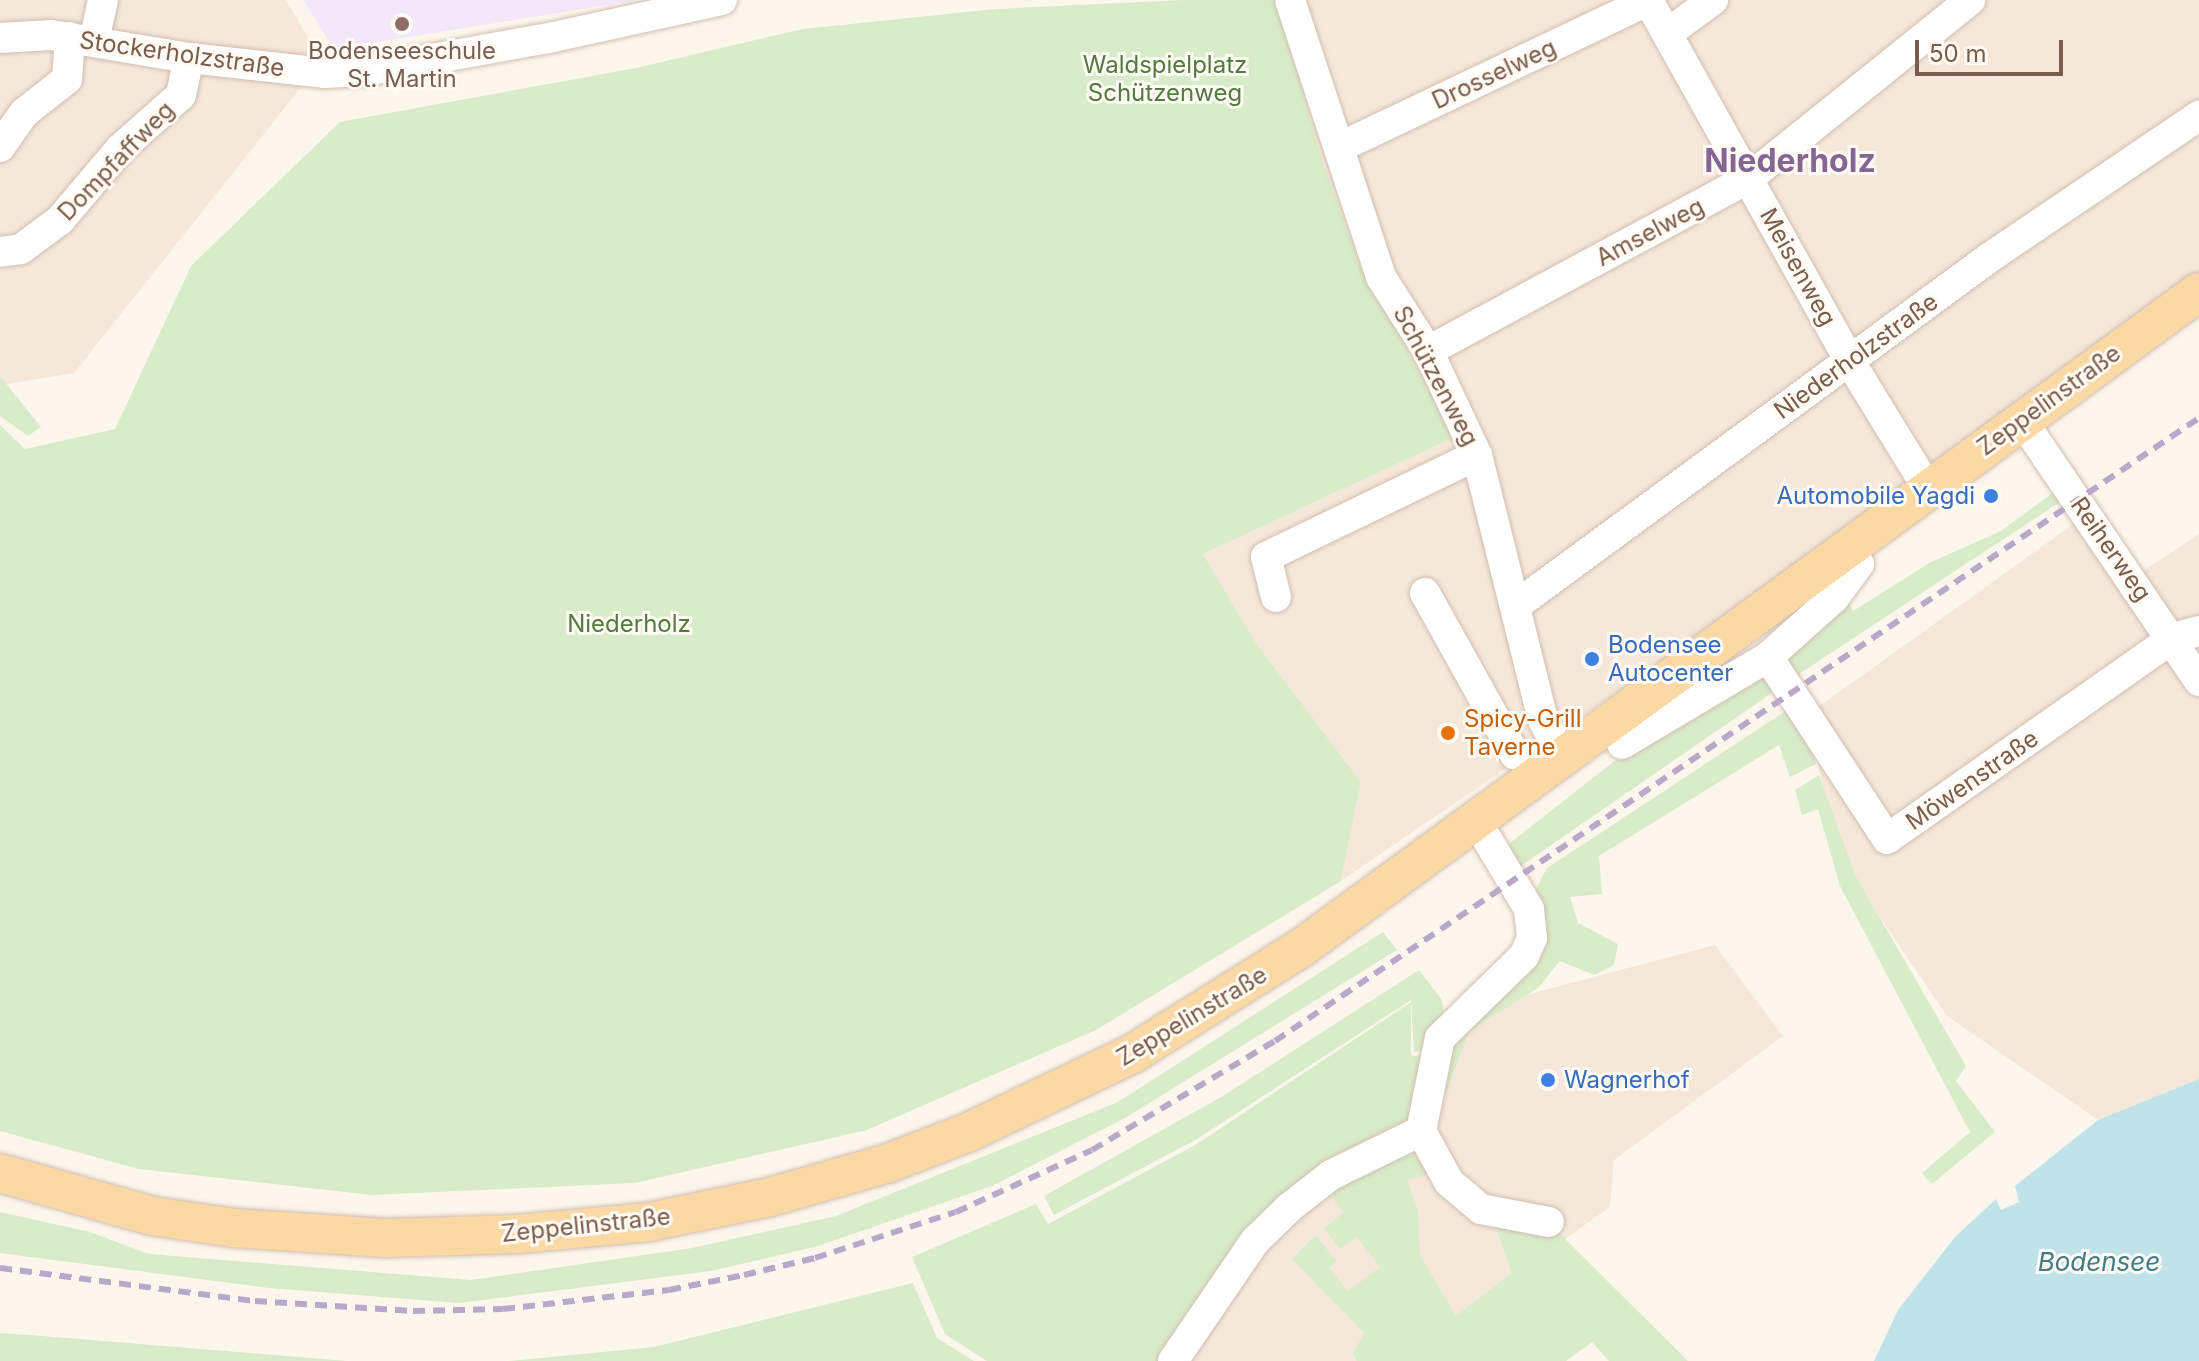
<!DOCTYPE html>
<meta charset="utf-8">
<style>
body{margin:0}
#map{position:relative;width:2199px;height:1361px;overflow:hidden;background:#fdf6ec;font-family:Inter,sans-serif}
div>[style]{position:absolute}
.residential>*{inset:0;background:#f5e8da}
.education>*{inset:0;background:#f3e8fa}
.green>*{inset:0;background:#d8ecc9}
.water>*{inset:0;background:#bfe3e8}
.roads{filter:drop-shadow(0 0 2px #d1beb0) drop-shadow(0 0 2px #d1beb0)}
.minor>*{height:30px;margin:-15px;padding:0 15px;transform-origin:15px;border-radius:15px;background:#fff}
.major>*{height:38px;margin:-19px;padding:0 19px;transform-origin:19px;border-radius:19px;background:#fbd9a5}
.rail>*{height:6px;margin-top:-3px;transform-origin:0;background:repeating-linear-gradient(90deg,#b9a8c9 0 12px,transparent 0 20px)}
.dots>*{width:22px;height:22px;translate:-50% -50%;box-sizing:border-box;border:4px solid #fffaf3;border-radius:50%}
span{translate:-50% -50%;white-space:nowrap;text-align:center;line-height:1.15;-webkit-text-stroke:6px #fffaf3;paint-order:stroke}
.education-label{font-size:24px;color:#785e54}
.street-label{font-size:24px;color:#7a5c4d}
.park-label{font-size:24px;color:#537a41}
.shop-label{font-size:24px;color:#366cbe}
.right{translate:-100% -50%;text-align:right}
.left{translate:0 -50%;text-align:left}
.food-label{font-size:24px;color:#c56008}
.water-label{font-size:26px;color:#437c86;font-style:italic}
.district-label{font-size:32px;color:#846695;font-weight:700}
.scale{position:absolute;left:1915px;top:40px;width:148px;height:36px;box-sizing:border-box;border:4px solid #7a5c4d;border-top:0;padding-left:10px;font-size:24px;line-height:28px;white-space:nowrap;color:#7a5c4d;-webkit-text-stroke:6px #fffaf3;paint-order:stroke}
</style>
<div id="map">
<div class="residential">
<div style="clip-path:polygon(0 0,286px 0,322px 61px,74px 373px,6px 384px,0 381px)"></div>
<div style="clip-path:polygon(1277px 0,2199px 0,2199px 288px,2016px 419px,1341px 881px,1361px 782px,1256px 643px,1203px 554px,1455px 437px,1359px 262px,1320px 154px)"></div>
<div style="clip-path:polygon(2079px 520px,2129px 580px,2199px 534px,2199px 1079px,2098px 1120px,1947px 1016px,1831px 845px,1811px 712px)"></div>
<div style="clip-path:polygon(1715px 945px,1783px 1036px,1614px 1160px,1610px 1207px,1395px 1361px,1176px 1361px,1251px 1246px,1469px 1010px)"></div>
</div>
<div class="education">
<div style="clip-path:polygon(303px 0,638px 0,334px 49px)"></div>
</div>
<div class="green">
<div style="clip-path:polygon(1183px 0,1277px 0,1320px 154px,1359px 262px,1455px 437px,1203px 554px,1256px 643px,1361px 782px,1341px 881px,1096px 1030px,867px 1130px,635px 1183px,372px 1195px,139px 1169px,0 1131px,0 425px,25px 449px,115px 429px,191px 266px,340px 122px,636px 68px,803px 29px,995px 9px)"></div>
<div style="clip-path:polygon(0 376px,41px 427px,28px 436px,0 416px)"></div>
<div style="clip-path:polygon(2058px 489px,2066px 498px,1787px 682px,1781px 666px,1847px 599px,1853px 611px,1931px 562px,2001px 531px)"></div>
<div style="clip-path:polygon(1765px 668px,1779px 688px,1518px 868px,1505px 847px,1649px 734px)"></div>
<div style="clip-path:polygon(1795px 705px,1816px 764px,1790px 777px,1779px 745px,1599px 856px,1602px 894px,1570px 897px,1578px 923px,1618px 944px,1614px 965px,1594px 975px,1560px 961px,1538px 988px,1469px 1031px,1447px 1090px,1437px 1089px,1442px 1048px,1532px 957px,1534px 893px,1547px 868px)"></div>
<div style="clip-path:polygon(1819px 775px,1856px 877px,1966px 1066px,1956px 1081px,1995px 1132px,1932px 1184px,1922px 1173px,1970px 1132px,1840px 886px,1818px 809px,1802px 815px,1795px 790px)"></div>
<div style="clip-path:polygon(1383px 932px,1397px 950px,1125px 1118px,992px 1186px,815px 1247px,711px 1271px,459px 1303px,269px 1288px,0 1253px,0 1212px,90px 1232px,149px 1254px,471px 1280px,692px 1248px,836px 1216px,1118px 1102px)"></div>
<div style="clip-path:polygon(1419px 970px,1442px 1000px,1444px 1023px,1431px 1050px,1414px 1052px,1411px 1000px,1197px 1139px,1054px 1215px,1044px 1196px,1223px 1096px)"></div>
<div style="clip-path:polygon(1411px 1002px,1411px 1056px,1431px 1055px,1419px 1121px,1290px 1194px,1164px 1361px,987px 1361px,945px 1334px,912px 1257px,1036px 1204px,1048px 1224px,1197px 1144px)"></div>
<div style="clip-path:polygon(1425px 1151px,1436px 1172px,1407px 1180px,1418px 1210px,1420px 1255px,1456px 1316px,1512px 1273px,1494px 1223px,1556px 1230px,1688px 1361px,1609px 1361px,1592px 1342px,1566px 1361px,1357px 1361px,1353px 1354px,1364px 1333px,1292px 1259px,1316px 1235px,1336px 1261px,1329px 1268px,1348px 1291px,1380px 1267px,1357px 1237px,1340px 1249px,1324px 1229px,1343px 1212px,1327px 1189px,1385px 1158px)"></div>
<div style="clip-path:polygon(913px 1283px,937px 1338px,974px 1361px,509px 1361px,654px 1347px)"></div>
<div style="clip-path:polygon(0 1333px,30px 1335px,347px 1361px,0 1361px)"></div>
</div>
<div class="water">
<div style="clip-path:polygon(2199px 1079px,2199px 1361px,1874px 1361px,1898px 1310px,1955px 1237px,1996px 1199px,2001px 1210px,2019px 1202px,2015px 1186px,2098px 1120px)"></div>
</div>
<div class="roads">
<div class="minor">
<div style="left:1290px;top:0;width:292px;rotate:71.8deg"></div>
<div style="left:1381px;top:277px;width:88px;rotate:57.6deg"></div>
<div style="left:1428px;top:351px;width:115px;rotate:64.8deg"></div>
<div style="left:1477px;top:455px;width:273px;rotate:76deg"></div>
<div style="left:1543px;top:720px;width:43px;rotate:62.2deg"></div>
<div style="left:1648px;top:0;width:415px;rotate:60.8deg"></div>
<div style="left:1850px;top:362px;width:149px;rotate:58.4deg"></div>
<div style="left:1668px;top:33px;width:56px;rotate:-36.3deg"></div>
<div style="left:0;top:38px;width:51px;rotate:-3.4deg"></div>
<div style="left:51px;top:35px;width:140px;rotate:9.5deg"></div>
<div style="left:189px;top:58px;width:136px;rotate:6.3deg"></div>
<div style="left:324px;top:73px;width:41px;rotate:-2.8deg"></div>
<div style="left:365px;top:71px;width:192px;rotate:-10.2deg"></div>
<div style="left:554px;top:37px;width:172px;rotate:-12.4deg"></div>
<div style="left:94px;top:41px;width:42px;rotate:-77.6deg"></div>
<div style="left:0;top:147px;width:42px;rotate:-54.8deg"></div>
<div style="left:24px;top:113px;width:55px;rotate:-38.3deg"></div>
<div style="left:67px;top:79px;width:42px;rotate:-85.9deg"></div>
<div style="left:1340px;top:147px;width:341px;rotate:-25.4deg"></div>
<div style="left:0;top:252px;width:21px;rotate:-8deg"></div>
<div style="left:21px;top:249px;width:49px;rotate:-36.6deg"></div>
<div style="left:60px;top:220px;width:93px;rotate:-49.8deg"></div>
<div style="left:120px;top:149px;width:81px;rotate:-41.5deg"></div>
<div style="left:181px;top:95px;width:38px;rotate:-78deg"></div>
<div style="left:1428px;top:351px;width:365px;rotate:-28.3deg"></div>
<div style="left:1749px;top:178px;width:284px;rotate:-38.8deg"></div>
<div style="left:2021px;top:419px;width:317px;rotate:55.8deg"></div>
<div style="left:1425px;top:593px;width:185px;rotate:60.9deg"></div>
<div style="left:1276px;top:597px;width:41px;rotate:-104deg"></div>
<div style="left:1266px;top:557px;width:234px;rotate:-25.8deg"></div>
<div style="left:1518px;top:604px;width:584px;rotate:-36.3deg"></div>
<div style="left:1989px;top:258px;width:254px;rotate:-34.1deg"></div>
<div style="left:1768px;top:657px;width:217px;rotate:56.8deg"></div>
<div style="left:1887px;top:839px;width:350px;rotate:-35.1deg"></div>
<div style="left:2173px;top:638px;width:27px;rotate:-15deg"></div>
<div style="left:1622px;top:744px;width:170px;rotate:-30.8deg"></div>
<div style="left:1768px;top:657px;width:89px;rotate:-41.8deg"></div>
<div style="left:1834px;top:598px;width:42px;rotate:-53.7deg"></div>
<div style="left:1859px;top:564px;width:20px;rotate:-127deg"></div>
<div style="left:1421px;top:1131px;width:58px;rotate:61.2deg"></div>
<div style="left:1449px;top:1182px;width:42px;rotate:40.2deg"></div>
<div style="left:1481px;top:1209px;width:69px;rotate:10.8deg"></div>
<div style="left:1173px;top:1361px;width:145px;rotate:-55.7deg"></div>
<div style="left:1255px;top:1241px;width:49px;rotate:-44.2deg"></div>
<div style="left:1290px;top:1207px;width:52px;rotate:-38deg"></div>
<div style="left:1331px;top:1175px;width:100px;rotate:-26.1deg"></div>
<div style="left:1421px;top:1131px;width:95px;rotate:-78.5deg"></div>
<div style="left:1440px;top:1038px;width:117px;rotate:-44.3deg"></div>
<div style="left:1524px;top:956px;width:20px;rotate:-66deg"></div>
<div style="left:1532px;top:938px;width:29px;rotate:-96deg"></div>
<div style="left:1529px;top:909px;width:101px;rotate:-120.9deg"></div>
</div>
<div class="major">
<div style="left:0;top:1173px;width:158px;rotate:15.8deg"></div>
<div style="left:152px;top:1216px;width:83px;rotate:8.3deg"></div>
<div style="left:234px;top:1228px;width:151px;rotate:3.8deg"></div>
<div style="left:385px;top:1238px;width:133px;rotate:-1.7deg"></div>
<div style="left:518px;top:1234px;width:132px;rotate:-5.2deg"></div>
<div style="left:649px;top:1222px;width:124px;rotate:-11.7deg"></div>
<div style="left:770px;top:1197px;width:121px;rotate:-15.9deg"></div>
<div style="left:886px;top:1164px;width:89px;rotate:-21.1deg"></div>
<div style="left:969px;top:1132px;width:181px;rotate:-25.6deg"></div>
<div style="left:1132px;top:1054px;width:203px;rotate:-32.1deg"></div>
<div style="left:1304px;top:946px;width:1108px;rotate:-36.16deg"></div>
</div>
</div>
<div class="rail">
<div style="left:0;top:1268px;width:257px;rotate:7.4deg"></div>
<div style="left:255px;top:1301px;width:158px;rotate:3.6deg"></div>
<div style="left:413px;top:1311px;width:90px;rotate:-1.3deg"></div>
<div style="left:503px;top:1309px;width:167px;rotate:-6.5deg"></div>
<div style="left:669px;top:1290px;width:76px;rotate:-11.3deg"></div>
<div style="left:744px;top:1275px;width:73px;rotate:-13.5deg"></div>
<div style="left:815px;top:1258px;width:148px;rotate:-18.1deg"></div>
<div style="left:956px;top:1212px;width:149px;rotate:-24.5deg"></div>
<div style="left:1092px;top:1150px;width:213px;rotate:-30.8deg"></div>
<div style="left:1275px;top:1041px;width:1114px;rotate:-33.99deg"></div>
</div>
<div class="dots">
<div style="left:402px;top:24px;background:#8d6e63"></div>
<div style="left:1991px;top:496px;background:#3f7fe0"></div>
<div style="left:1592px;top:659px;background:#3f7fe0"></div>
<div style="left:1448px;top:733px;background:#e8710a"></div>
<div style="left:1548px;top:1080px;background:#3f7fe0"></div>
</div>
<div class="education-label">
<span style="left:402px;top:65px">Bodenseeschule<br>St. Martin</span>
</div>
<div class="street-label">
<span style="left:182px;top:54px;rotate:8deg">Stockerholzstraße</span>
<span style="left:1494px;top:74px;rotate:-25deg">Drosselweg</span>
<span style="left:116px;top:161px;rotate:-46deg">Dompfaffweg</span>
<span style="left:1650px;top:232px;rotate:-28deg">Amselweg</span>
<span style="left:1798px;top:267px;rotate:61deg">Meisenweg</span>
<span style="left:1856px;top:356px;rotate:-36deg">Niederholzstraße</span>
<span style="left:1436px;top:376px;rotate:62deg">Schützenweg</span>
<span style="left:2049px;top:400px;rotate:-36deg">Zeppelinstraße</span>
<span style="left:2111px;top:549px;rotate:55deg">Reiherweg</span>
<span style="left:1972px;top:780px;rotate:-35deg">Möwenstraße</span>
<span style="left:1192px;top:1016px;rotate:-31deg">Zeppelinstraße</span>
<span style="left:586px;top:1225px;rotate:-6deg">Zeppelinstraße</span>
</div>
<div class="park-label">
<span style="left:1165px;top:79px">Waldspielplatz<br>Schützenweg</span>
<span style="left:629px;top:624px">Niederholz</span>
</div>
<div class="shop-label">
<span class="right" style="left:1975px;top:496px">Automobile Yagdi</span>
<span class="left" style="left:1608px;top:659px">Bodensee<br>Autocenter</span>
<span class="left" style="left:1564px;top:1080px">Wagnerhof</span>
</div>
<div class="food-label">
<span class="left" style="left:1464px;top:733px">Spicy-Grill<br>Taverne</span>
</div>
<div class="water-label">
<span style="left:2099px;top:1262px">Bodensee</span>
</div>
<div class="district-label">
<span style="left:1790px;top:161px">Niederholz</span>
</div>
<div class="scale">50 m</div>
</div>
